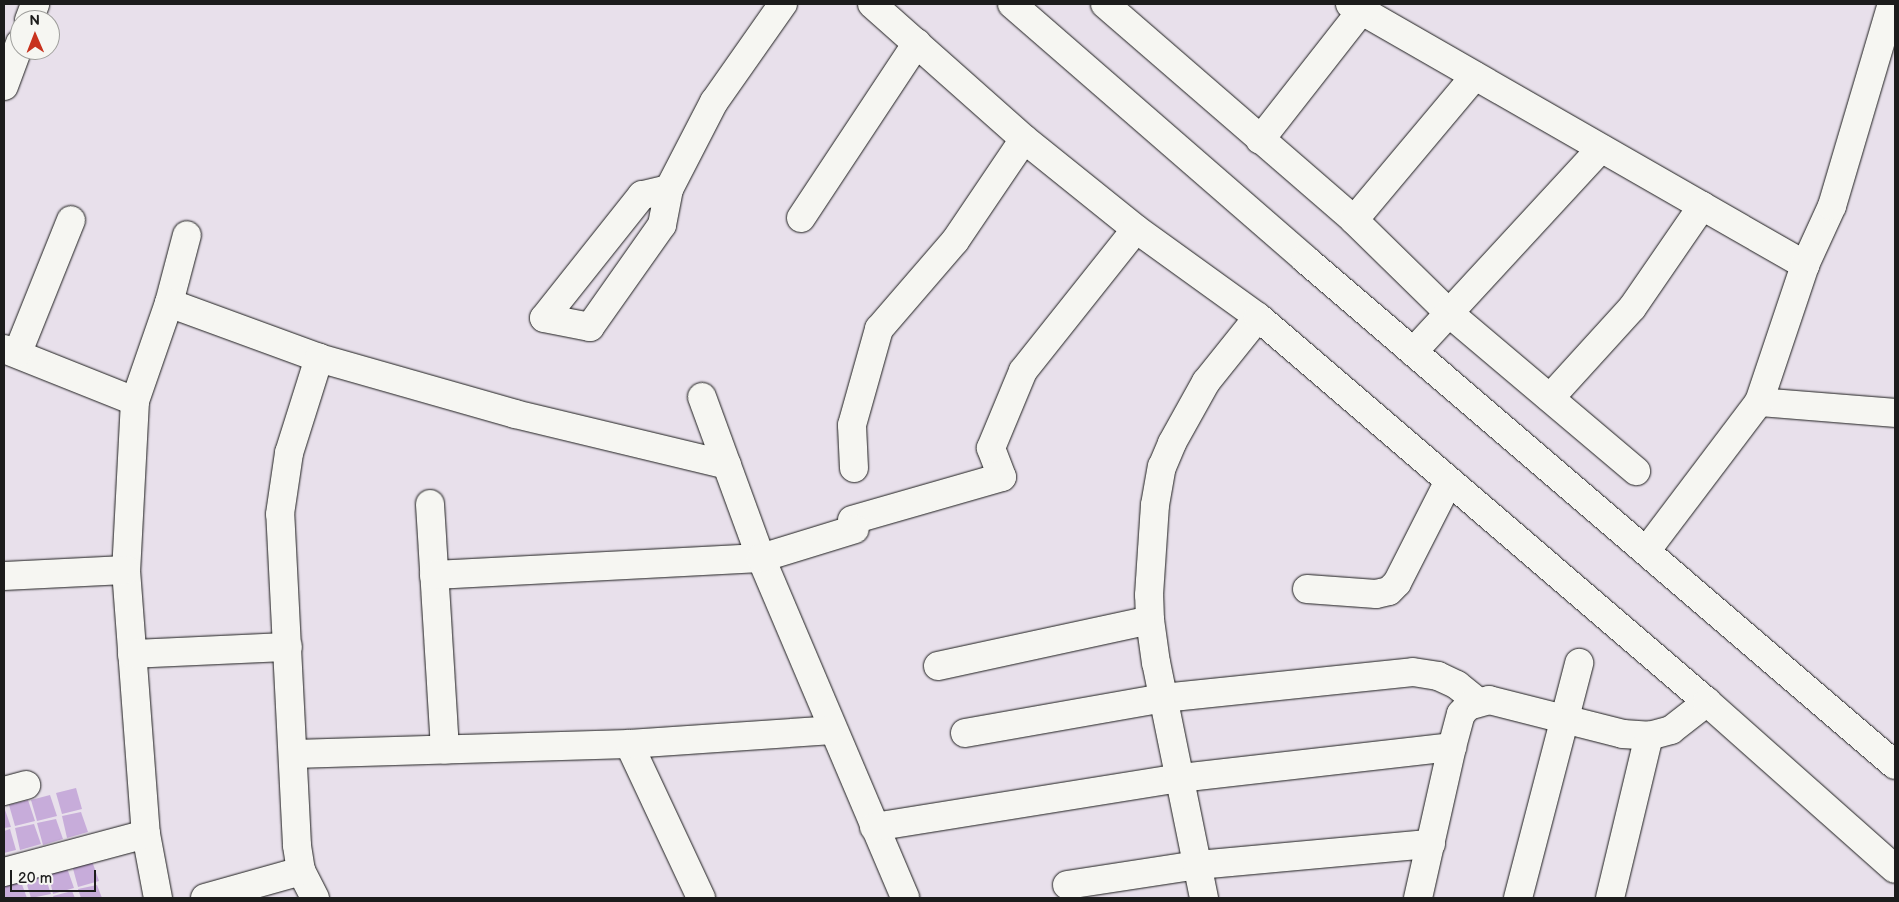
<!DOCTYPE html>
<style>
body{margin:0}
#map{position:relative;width:1899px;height:902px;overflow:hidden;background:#e8e0eb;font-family:"Balsamiq Sans",sans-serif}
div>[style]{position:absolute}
.building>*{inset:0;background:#c7acda}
.roads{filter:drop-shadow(0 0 1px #1c1c1c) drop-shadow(0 0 1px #1c1c1c)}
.minor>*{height:28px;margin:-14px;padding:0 14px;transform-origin:14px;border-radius:14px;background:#f6f6f2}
.highway>*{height:28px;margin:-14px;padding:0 14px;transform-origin:14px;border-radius:14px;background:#f6f6f2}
span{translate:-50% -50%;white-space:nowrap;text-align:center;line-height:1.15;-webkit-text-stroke:4px #f6f6f2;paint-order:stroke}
.frame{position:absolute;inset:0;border:5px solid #1c1c1c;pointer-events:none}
.north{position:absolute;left:10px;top:10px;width:50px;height:50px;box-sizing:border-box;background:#f6f6f2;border:1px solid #9f9f9c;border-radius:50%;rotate:359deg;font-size:14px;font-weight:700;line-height:20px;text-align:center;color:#1c1c1c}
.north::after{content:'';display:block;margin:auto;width:18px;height:22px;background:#c8321e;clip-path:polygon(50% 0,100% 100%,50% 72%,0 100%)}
.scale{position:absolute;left:10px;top:870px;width:86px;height:22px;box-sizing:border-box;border:2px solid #1c1c1c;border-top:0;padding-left:6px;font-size:15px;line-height:18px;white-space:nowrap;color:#1c1c1c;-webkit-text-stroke:4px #f6f6f2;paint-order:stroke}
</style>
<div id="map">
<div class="building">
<div style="clip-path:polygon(76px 788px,82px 809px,62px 814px,56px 793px)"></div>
<div style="clip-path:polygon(50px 795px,57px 816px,37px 821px,31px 800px)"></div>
<div style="clip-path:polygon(28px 800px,35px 821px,15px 826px,9px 805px)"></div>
<div style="clip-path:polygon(4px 807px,11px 827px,4px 828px)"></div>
<div style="clip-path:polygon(81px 812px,88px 832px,67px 838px,62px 816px)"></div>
<div style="clip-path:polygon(56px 819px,63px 839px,43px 845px,37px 823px)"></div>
<div style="clip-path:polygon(34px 824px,41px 844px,20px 850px,15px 828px)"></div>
<div style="clip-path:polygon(10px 829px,16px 850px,4px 853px,4px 831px)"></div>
<div style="clip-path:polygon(92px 861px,99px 881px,78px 887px,72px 865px)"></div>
<div style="clip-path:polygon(67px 868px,74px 888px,53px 894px,48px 872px)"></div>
<div style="clip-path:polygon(44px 873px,51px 894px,31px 898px,25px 878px)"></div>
<div style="clip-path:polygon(20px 879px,27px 898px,5px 898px,4px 882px)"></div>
<div style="clip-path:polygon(97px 885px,102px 898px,81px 898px,78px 889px)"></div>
<div style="clip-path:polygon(72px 891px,75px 898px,54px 898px,53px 896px)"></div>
</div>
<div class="roads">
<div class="minor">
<div style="left:1105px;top:4px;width:330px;rotate:40.9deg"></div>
<div style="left:1354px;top:220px;width:133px;rotate:44.4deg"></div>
<div style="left:1449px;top:313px;width:245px;rotate:40.2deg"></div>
<div style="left:1350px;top:4px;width:525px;rotate:29.84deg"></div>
<div style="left:29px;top:20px;width:17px;rotate:-69deg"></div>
<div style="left:4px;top:86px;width:46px;rotate:-69.6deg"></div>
<div style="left:1260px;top:140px;width:164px;rotate:-51.9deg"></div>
<div style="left:669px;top:189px;width:28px;rotate:167deg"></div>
<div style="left:642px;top:195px;width:157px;rotate:128.5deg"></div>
<div style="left:544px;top:318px;width:47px;rotate:11.1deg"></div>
<div style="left:590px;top:327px;width:125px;rotate:-54.8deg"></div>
<div style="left:662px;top:225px;width:37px;rotate:-79deg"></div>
<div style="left:669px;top:189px;width:98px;rotate:-62.7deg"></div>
<div style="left:714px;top:102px;width:120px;rotate:-54.9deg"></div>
<div style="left:801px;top:218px;width:210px;rotate:-56.5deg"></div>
<div style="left:1354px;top:220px;width:188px;rotate:-50deg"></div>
<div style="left:169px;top:303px;width:70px;rotate:-75.2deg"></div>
<div style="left:4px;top:349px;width:141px;rotate:21.7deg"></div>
<div style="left:135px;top:401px;width:104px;rotate:-70.9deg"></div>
<div style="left:169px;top:303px;width:160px;rotate:20.1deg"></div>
<div style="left:319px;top:358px;width:204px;rotate:15.9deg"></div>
<div style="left:515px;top:414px;width:218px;rotate:13.5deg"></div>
<div style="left:18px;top:352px;width:142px;rotate:-68.1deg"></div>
<div style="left:1413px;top:352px;width:277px;rotate:-47.3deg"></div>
<div style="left:702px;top:397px;width:171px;rotate:69.9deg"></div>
<div style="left:761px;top:558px;width:369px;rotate:67deg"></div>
<div style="left:1550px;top:398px;width:122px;rotate:-47.7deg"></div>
<div style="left:1632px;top:308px;width:124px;rotate:-55.5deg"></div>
<div style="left:135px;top:401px;width:169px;rotate:93deg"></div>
<div style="left:126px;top:570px;width:265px;rotate:85.7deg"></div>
<div style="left:146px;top:834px;width:65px;rotate:79.4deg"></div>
<div style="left:1759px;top:402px;width:136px;rotate:4.6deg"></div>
<div style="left:854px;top:468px;width:43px;rotate:-92.7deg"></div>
<div style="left:852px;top:425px;width:100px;rotate:-74.3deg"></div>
<div style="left:879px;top:329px;width:116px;rotate:-49.2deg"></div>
<div style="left:955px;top:241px;width:123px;rotate:-55.9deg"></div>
<div style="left:430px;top:504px;width:246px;rotate:86.5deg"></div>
<div style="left:852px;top:520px;width:156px;rotate:-16deg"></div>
<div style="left:1002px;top:477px;width:31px;rotate:-111deg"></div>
<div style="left:991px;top:448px;width:83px;rotate:-67.4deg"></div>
<div style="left:1023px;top:371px;width:181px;rotate:-51.5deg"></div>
<div style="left:1647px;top:550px;width:186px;rotate:-52.9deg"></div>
<div style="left:1759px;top:402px;width:145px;rotate:-71.4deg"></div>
<div style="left:1805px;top:265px;width:65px;rotate:-65.4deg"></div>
<div style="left:1832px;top:206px;width:211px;rotate:-73.5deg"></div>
<div style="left:434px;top:575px;width:327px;rotate:-3deg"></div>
<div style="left:761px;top:558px;width:98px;rotate:-17.1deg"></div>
<div style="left:4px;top:576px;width:122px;rotate:-2.8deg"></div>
<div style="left:1307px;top:589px;width:69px;rotate:4.1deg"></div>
<div style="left:1376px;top:594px;width:13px;rotate:-13deg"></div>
<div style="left:1389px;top:591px;width:11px;rotate:-45deg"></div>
<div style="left:1397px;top:583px;width:114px;rotate:-63deg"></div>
<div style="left:132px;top:654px;width:156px;rotate:-2.6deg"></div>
<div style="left:938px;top:666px;width:217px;rotate:-12.2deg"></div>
<div style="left:965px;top:733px;width:201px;rotate:-10deg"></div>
<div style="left:1163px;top:698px;width:251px;rotate:-5.9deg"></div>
<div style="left:1413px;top:672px;width:25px;rotate:9deg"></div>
<div style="left:1438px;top:676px;width:21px;rotate:25deg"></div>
<div style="left:1457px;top:685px;width:27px;rotate:39deg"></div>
<div style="left:629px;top:744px;width:170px;rotate:64.9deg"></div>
<div style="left:294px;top:754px;width:335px;rotate:-1.7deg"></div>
<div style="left:629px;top:744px;width:204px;rotate:-3.9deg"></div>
<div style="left:4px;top:791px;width:23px;rotate:-15deg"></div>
<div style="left:874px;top:827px;width:310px;rotate:-9.1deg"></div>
<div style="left:1180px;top:778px;width:274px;rotate:-6.5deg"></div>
<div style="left:4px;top:872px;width:147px;rotate:-15deg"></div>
<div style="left:1067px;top:885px;width:133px;rotate:-8.7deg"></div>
<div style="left:1198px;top:865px;width:234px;rotate:-5.2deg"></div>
<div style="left:205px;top:898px;width:100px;rotate:-15.7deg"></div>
<div style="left:315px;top:898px;width:30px;rotate:-117deg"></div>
<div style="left:301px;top:871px;width:26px;rotate:-99deg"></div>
<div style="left:297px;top:845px;width:331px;rotate:-92.9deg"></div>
<div style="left:280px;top:514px;width:62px;rotate:-81.6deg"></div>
<div style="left:289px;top:453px;width:100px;rotate:-72.5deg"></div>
<div style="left:1204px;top:898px;width:240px;rotate:-101.5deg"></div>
<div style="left:1156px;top:663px;width:43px;rotate:-97.9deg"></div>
<div style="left:1150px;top:620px;width:25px;rotate:-92deg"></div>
<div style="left:1149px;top:595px;width:90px;rotate:-86.2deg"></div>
<div style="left:1155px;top:505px;width:39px;rotate:-80deg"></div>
<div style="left:1162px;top:467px;width:26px;rotate:-67deg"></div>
<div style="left:1172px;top:443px;width:70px;rotate:-60.9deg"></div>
<div style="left:1206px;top:382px;width:83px;rotate:-51.3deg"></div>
<div style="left:1418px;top:898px;width:155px;rotate:-77.3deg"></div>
<div style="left:1452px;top:747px;width:34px;rotate:-75deg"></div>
<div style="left:1461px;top:714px;width:11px;rotate:-49deg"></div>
<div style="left:1468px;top:706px;width:22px;rotate:-16deg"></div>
<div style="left:1489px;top:700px;width:138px;rotate:14.2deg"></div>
<div style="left:1623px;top:734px;width:26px;rotate:4deg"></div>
<div style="left:1649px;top:736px;width:23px;rotate:-15deg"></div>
<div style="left:1671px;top:730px;width:46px;rotate:-37.9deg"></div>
<div style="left:1518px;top:898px;width:243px;rotate:-75.4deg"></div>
<div style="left:1610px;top:898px;width:167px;rotate:-76.5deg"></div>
</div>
<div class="highway">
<div style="left:872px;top:4px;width:203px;rotate:41.6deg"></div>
<div style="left:1024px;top:139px;width:144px;rotate:38.8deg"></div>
<div style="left:1136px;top:229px;width:150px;rotate:35.8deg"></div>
<div style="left:1258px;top:317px;width:591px;rotate:40.61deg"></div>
<div style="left:1707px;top:702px;width:251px;rotate:41.6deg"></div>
<div style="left:1012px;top:4px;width:388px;rotate:41deg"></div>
<div style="left:1305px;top:259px;width:777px;rotate:40.62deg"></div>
</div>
</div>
<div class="frame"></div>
<div class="north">N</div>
<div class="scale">20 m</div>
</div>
